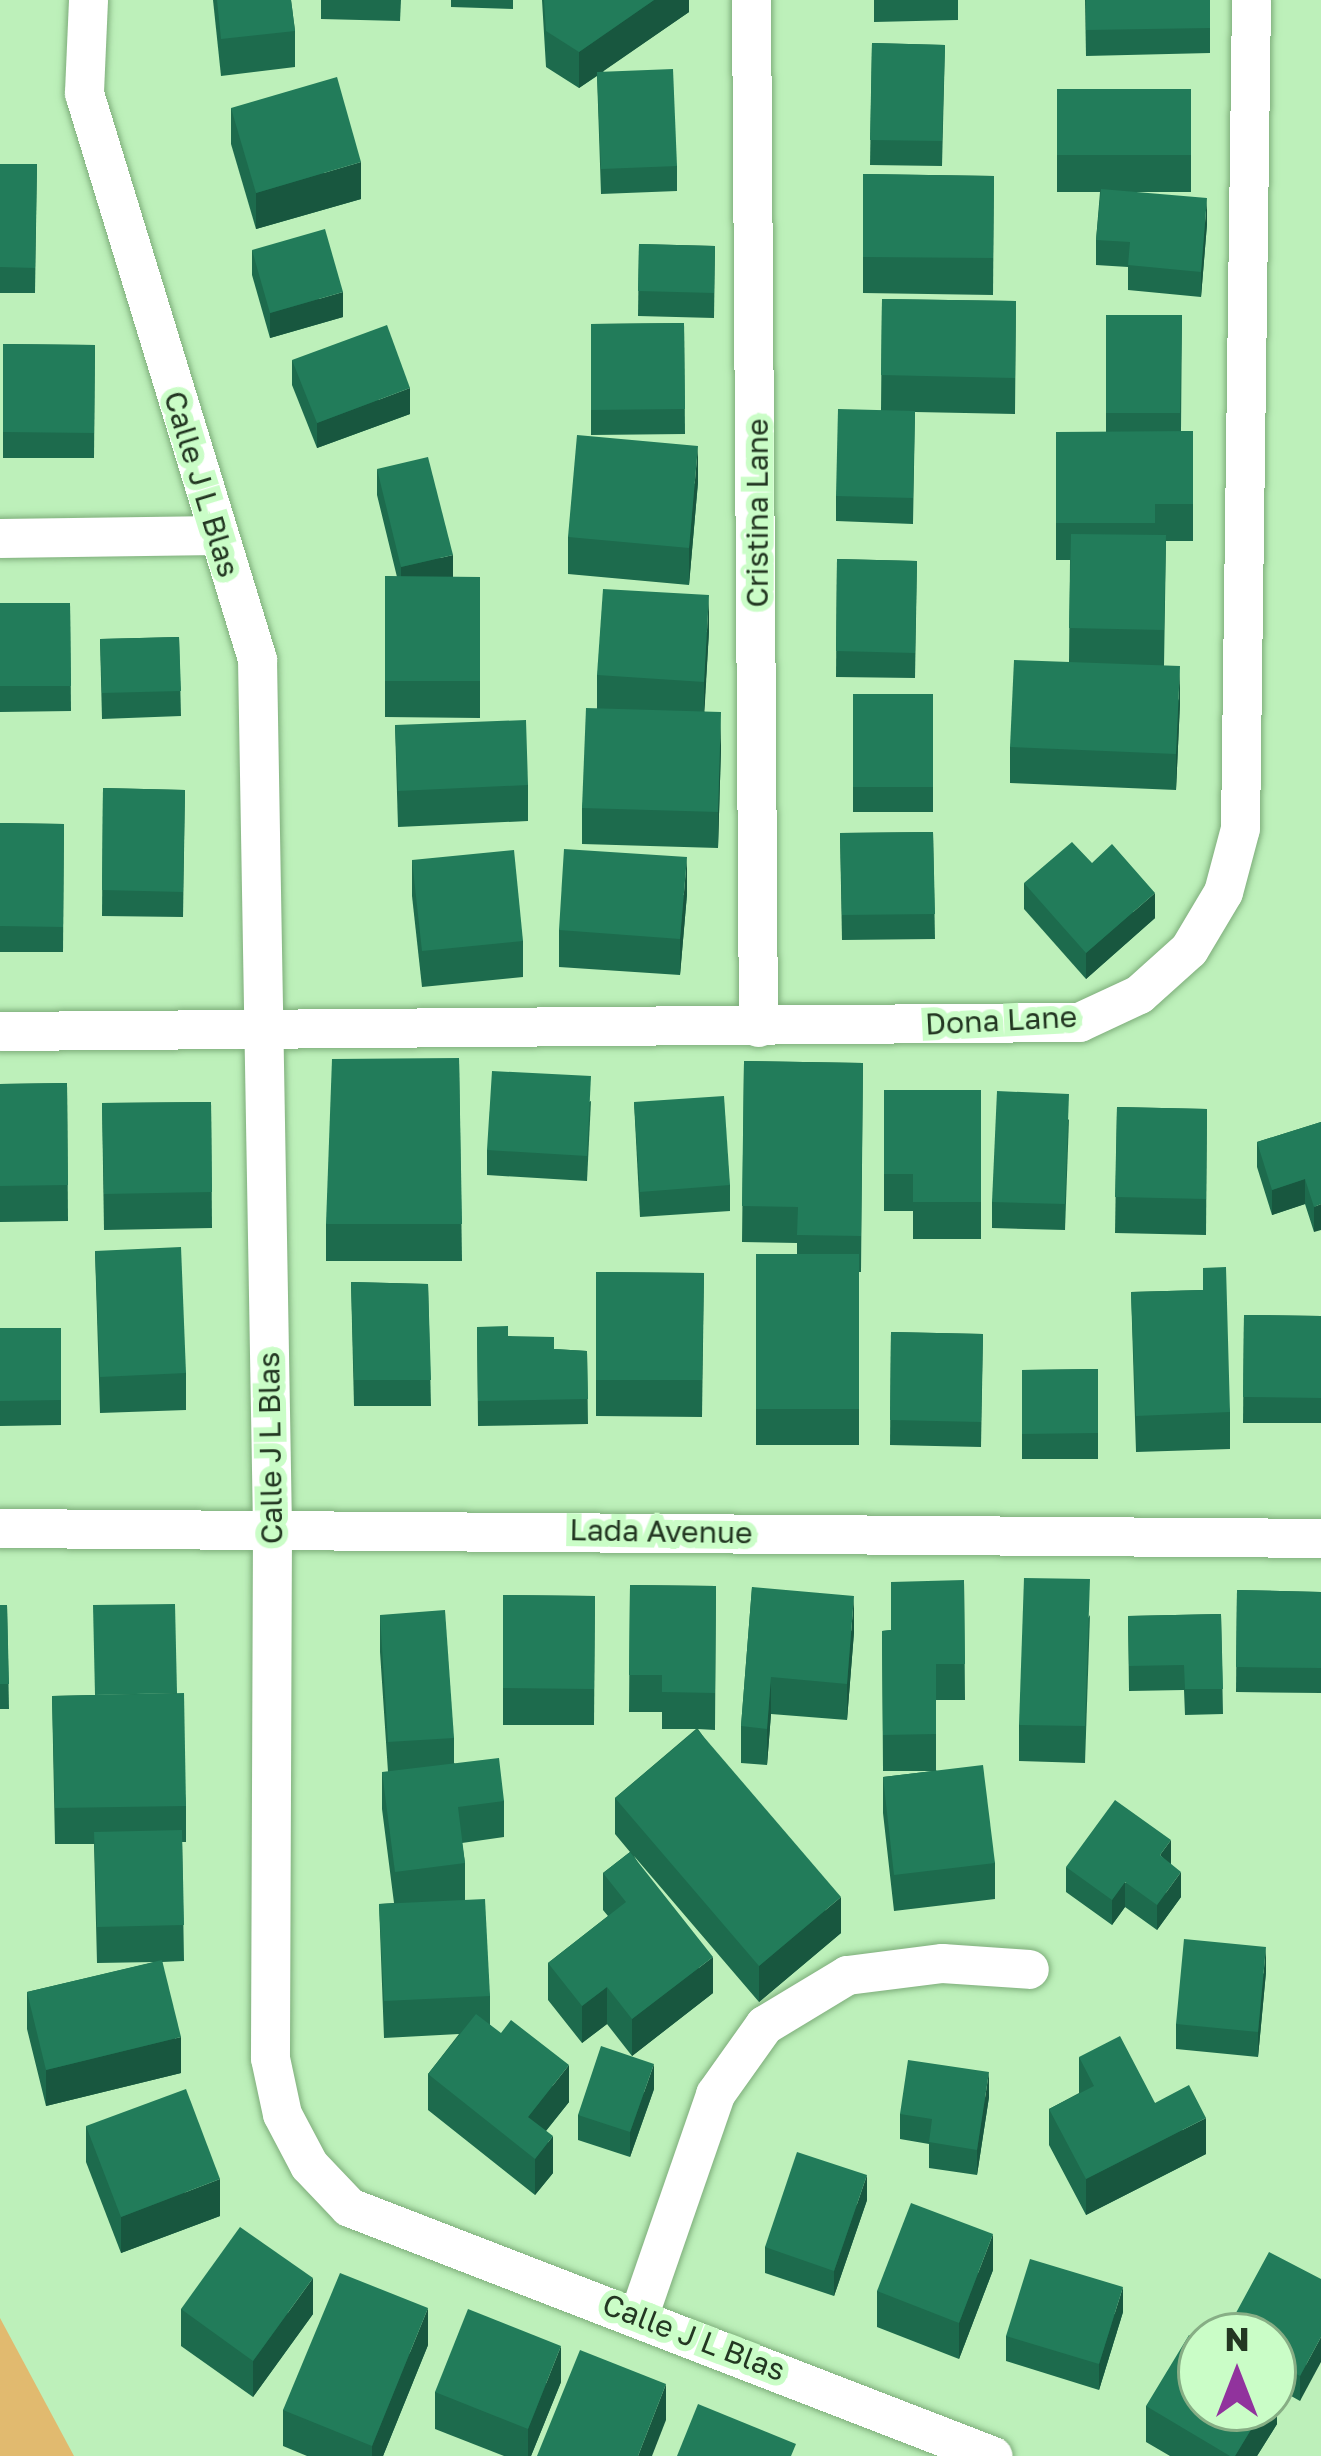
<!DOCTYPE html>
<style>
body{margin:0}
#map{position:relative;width:1321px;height:2456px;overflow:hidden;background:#bdf0ba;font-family:"Golos Text",sans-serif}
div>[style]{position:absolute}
.green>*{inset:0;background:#e1ba6f}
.roads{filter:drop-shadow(0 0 3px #7dad7a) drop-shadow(0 0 3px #7dad7a)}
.street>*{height:39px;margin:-19.5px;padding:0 19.5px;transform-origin:19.5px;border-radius:19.5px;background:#fff}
.wall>*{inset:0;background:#1d6b4d}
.shaded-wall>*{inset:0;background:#18573f}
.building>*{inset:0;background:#227c5a}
span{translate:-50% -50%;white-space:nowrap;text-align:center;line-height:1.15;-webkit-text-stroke:12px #cafdc7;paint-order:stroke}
.street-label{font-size:30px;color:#233722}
.north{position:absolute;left:1177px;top:2312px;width:120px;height:120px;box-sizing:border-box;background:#cafdc7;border:3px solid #87ae85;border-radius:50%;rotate:0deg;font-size:33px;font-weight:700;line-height:48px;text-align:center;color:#233722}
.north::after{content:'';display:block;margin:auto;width:42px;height:54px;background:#91339d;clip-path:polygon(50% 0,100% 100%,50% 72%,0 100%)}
</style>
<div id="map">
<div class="green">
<div style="clip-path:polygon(0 2318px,74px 2456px,0 2456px)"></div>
</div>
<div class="roads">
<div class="street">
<div style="left:88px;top:0;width:93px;rotate:92.5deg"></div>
<div style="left:84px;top:93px;width:592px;rotate:73deg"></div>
<div style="left:257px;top:659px;width:868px;rotate:89.01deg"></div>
<div style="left:272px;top:1527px;width:531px;rotate:90.22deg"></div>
<div style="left:270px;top:2058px;width:57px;rotate:77.9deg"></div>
<div style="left:282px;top:2114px;width:58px;rotate:62.1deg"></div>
<div style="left:309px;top:2165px;width:58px;rotate:46.4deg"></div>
<div style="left:349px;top:2207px;width:690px;rotate:21.14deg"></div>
<div style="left:751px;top:0;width:1027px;rotate:89.61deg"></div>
<div style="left:0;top:538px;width:217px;rotate:-0.8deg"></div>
<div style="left:0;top:1031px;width:1079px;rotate:-0.48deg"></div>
<div style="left:1079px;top:1022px;width:66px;rotate:-25deg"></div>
<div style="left:1139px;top:994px;width:67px;rotate:-42deg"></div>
<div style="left:1189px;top:949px;width:66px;rotate:-59.2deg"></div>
<div style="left:1223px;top:892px;width:66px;rotate:-75.1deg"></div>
<div style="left:1240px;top:828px;width:828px;rotate:-89.24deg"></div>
<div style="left:0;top:1528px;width:1321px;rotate:0.43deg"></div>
<div style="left:639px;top:2314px;width:233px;rotate:-70.9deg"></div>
<div style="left:715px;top:2094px;width:85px;rotate:-54.6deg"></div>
<div style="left:764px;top:2025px;width:97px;rotate:-31.1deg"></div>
<div style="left:847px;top:1975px;width:96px;rotate:-7.2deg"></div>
<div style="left:942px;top:1963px;width:87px;rotate:3.9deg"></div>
</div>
</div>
<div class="wall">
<div style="clip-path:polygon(213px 0,291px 0,295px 31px,295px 67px,221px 76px)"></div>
<div style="clip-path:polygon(321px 0,401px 0,400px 21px,321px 19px)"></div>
<div style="clip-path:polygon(451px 0,513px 0,513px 9px,451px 7px)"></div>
<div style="clip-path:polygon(542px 0,689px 0,689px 12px,603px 71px,677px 166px,677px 191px,601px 194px,597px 76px,579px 88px,546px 67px)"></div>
<div style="clip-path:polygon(874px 0,958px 0,958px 20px,874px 22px)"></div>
<div style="clip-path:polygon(1085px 0,1210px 0,1210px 53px,1086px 56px)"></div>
<div style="clip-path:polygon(872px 43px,945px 45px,942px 166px,870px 165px)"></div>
<div style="clip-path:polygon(1057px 89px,1191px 89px,1191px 192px,1130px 192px,1207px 224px,1201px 297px,1128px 290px,1128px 267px,1096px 265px,1096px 240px,1100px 192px,1057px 192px)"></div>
<div style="clip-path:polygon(231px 108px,361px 199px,256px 229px,231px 144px)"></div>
<div style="clip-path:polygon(0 164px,37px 164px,35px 293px,0 293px)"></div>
<div style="clip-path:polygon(863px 174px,994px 176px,993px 295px,863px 293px)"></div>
<div style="clip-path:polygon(639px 244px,715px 246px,714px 318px,638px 316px)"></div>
<div style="clip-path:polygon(252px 250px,343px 317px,270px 338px,252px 275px)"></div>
<div style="clip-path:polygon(882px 299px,1016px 301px,1015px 414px,915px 412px,913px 524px,836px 521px,836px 496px,881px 410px)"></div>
<div style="clip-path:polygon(1106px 315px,1182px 315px,1181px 431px,1193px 431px,1193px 541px,1166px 541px,1164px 666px,1180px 703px,1176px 790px,1010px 783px,1010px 747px,1069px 662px,1070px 560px,1056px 560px,1056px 432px,1106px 432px)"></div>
<div style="clip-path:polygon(684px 323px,685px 434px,591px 435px,591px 324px)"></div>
<div style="clip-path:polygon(3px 344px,95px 345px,94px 458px,3px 458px)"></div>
<div style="clip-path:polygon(292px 360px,410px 414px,317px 448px,292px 385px)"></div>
<div style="clip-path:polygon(377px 469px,453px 577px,480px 577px,480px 718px,385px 717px,385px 576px,397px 577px,377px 495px)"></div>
<div style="clip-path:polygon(698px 482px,689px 585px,568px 574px,568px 537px)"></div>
<div style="clip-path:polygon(837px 559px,917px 561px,915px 678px,836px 677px)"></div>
<div style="clip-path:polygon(0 603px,70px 603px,71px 711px,0 712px)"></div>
<div style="clip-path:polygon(709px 631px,704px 711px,721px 748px,718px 848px,582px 844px,582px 808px,597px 708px,597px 675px)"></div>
<div style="clip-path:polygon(179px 637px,181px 716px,102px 719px,100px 639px)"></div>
<div style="clip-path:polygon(853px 694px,933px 694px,933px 812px,853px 812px)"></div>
<div style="clip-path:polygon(395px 725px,528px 785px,528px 821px,398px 827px)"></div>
<div style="clip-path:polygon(103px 788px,185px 790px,183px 917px,102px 916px)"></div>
<div style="clip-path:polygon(0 823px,64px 824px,63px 952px,0 952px)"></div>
<div style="clip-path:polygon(933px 832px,935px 939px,842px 940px,840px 833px)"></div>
<div style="clip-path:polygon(412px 860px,523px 941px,523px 977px,422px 987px,412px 896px)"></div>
<div style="clip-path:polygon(1024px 883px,1155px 918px,1086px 979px,1024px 909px)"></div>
<div style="clip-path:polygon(687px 894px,680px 975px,559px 967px,559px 930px)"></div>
<div style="clip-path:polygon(459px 1058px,462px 1261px,326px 1261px,326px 1224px)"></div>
<div style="clip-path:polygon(744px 1061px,863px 1063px,861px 1272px,859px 1272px,859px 1445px,756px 1445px,756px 1254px,797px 1254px,797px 1243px,742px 1242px)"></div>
<div style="clip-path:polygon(67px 1083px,68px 1221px,0 1222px,0 1084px)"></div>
<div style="clip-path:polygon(884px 1090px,981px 1090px,981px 1239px,913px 1239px,913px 1211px,884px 1211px)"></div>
<div style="clip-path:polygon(591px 1101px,587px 1181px,487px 1175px,487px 1150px)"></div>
<div style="clip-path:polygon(211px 1102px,212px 1228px,104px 1230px,102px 1103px)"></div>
<div style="clip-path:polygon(634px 1102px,730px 1185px,730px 1211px,640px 1217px)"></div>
<div style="clip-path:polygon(1117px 1107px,1207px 1109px,1206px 1235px,1115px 1233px)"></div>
<div style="clip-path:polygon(1069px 1119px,1065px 1230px,992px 1228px,992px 1202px)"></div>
<div style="clip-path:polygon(1321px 1122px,1314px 1232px,1305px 1204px,1272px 1215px,1257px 1167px,1257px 1142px)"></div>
<div style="clip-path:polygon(95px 1251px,186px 1373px,186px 1410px,100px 1413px)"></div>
<div style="clip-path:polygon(596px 1272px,704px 1273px,702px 1417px,596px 1416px)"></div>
<div style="clip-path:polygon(351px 1282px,428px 1284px,431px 1406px,354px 1406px)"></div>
<div style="clip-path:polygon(1203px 1290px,1230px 1412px,1230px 1449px,1136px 1452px,1131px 1292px)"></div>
<div style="clip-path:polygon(1244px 1315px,1321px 1316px,1321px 1423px,1243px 1423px)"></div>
<div style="clip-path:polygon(477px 1327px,554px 1349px,587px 1351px,588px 1424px,478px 1426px)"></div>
<div style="clip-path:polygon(0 1328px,61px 1328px,61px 1425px,0 1426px)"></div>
<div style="clip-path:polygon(891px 1332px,983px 1334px,981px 1447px,890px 1445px)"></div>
<div style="clip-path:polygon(1098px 1369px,1098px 1459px,1022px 1459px,1022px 1370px)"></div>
<div style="clip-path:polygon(964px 1580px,965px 1700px,936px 1700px,936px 1770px,995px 1863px,995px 1899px,894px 1911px,883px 1813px,883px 1777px,933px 1771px,883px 1771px,882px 1631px,891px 1630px)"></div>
<div style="clip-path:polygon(630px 1585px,716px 1586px,715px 1730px,698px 1729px,841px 1933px,759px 2002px,634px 1856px,713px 1993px,632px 2056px,607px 2024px,582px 2043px,548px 2000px,548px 1963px,608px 1916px,603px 1910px,603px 1873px,630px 1852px,615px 1834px,615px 1798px,696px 1729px,662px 1729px,662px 1712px,629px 1712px)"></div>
<div style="clip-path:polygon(752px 1587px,854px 1632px,847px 1720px,771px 1714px,767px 1765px,741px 1763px,741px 1726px)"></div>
<div style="clip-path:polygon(1237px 1590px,1321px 1592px,1321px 1693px,1236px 1692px)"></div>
<div style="clip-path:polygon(503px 1595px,595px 1596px,594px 1725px,503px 1725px)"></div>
<div style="clip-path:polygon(0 1605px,7px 1605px,9px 1709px,0 1709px)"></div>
<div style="clip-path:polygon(1221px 1614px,1223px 1714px,1185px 1715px,1184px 1690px,1129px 1691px,1128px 1616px)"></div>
<div style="clip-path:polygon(380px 1615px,454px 1738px,454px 1763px,504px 1801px,504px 1837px,462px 1843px,465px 1863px,465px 1900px,490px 1996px,490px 2025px,569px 2102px,546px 2131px,553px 2173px,535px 2195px,428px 2110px,428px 2074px,459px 2034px,384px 2038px,379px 1904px,394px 1903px,382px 1809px,382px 1772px,388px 1772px,380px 1652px)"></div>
<div style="clip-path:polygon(1090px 1615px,1085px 1763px,1019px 1761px,1019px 1725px)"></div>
<div style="clip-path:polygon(177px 1693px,186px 1806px,186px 1842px,182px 1842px,184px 1961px,162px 1962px,181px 2073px,46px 2106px,27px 2029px,27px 1992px,155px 1962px,97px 1963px,94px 1844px,55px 1844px,52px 1696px)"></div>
<div style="clip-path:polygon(1066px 1867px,1181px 1897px,1157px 1930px,1125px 1907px,1112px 1925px,1066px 1892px)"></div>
<div style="clip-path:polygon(1266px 1972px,1258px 2057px,1176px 2049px,1176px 2024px)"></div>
<div style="clip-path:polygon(1079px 2057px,1155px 2103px,1206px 2154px,1086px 2215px,1049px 2145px,1049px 2109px,1079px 2093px)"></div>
<div style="clip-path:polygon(654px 2089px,630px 2157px,578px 2140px,578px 2115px)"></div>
<div style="clip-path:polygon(989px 2097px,977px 2175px,929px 2168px,929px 2144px,900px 2139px,900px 2114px)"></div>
<div style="clip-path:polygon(86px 2126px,220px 2216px,121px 2253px,86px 2162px)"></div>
<div style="clip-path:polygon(867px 2200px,834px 2296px,765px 2273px,765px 2247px)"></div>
<div style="clip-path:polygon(993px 2270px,959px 2359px,877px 2327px,877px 2291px)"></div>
<div style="clip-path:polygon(1321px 2279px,1300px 2401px,1277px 2388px,1277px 2424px,1257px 2456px,1170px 2456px,1146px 2442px,1146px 2406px,1273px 2408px,1273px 2336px,1224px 2335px)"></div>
<div style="clip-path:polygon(181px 2309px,313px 2314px,253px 2397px,181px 2346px)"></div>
<div style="clip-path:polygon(1123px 2312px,1099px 2390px,1006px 2361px,1006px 2336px)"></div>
<div style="clip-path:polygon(428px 2345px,383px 2456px,307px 2456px,283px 2446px,283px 2410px)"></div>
<div style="clip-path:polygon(561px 2382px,531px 2456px,504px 2456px,435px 2429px,435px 2392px)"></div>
</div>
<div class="shaded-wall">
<div style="clip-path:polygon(654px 0,689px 0,689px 12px,579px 88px,579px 52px)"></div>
<div style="clip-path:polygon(361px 162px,361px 199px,256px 229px,256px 193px)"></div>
<div style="clip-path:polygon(1207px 198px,1207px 224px,1201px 297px,1201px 272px)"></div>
<div style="clip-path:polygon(343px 292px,343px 317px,270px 338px,270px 313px)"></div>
<div style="clip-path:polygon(410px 388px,410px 414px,317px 448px,317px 423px)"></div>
<div style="clip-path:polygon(698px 446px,698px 482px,689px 585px,689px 548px)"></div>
<div style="clip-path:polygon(453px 555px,453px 580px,401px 592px,401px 567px)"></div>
<div style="clip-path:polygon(709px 595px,709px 631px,704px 719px,704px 682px)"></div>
<div style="clip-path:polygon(1180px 666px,1180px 703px,1176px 790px,1176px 754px)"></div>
<div style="clip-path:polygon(721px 712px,721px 748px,718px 848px,718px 812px)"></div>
<div style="clip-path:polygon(687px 857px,687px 894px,680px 975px,680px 939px)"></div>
<div style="clip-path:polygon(1155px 893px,1155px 918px,1086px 979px,1086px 953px)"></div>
<div style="clip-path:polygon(1305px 1179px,1305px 1204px,1272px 1215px,1272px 1190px)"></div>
<div style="clip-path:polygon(1321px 1204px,1321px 1230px,1314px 1232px,1314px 1207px)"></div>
<div style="clip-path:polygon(854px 1596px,854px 1632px,847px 1720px,847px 1684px)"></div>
<div style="clip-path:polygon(771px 1677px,771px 1714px,767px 1765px,767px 1729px)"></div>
<div style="clip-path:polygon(1171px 1840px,1171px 1866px,1160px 1855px)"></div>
<div style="clip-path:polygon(1181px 1872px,1181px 1897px,1157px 1930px,1157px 1905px)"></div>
<div style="clip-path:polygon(1125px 1882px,1125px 1907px,1112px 1925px,1112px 1900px)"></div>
<div style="clip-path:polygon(841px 1897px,841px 1933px,759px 2002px,759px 1966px)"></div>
<div style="clip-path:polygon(1266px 1947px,1266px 1972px,1258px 2057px,1258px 2032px)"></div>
<div style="clip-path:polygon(713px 1957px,713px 1993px,632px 2056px,632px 2019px)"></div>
<div style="clip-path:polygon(607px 1987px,607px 2024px,582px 2043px,582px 2006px)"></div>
<div style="clip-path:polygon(181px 2037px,181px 2073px,46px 2106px,46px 2070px)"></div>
<div style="clip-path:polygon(654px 2064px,654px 2089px,630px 2157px,630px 2132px)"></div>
<div style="clip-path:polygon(569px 2065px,569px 2102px,528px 2153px,528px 2117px)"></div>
<div style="clip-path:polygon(989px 2072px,989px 2097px,977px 2175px,977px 2150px)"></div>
<div style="clip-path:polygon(1206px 2118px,1206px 2154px,1086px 2215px,1086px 2179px)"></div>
<div style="clip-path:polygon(553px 2136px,553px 2173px,535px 2195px,535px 2159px)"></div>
<div style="clip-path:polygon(867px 2175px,867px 2200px,834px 2296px,834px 2271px)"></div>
<div style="clip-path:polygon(220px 2179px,220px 2216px,121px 2253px,121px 2217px)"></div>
<div style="clip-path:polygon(993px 2234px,993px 2270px,959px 2359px,959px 2323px)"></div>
<div style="clip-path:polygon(313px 2278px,313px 2314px,253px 2397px,253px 2361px)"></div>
<div style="clip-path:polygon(1123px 2287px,1123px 2312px,1099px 2390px,1099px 2364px)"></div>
<div style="clip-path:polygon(428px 2308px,428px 2345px,383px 2456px,372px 2456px,372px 2446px)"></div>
<div style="clip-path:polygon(1321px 2337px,1321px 2362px,1300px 2401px,1300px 2376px)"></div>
<div style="clip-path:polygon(561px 2346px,561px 2382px,531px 2456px,528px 2456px,528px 2429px)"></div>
<div style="clip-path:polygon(666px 2384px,666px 2420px,652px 2456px,638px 2456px)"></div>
<div style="clip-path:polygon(1277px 2387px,1277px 2424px,1257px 2456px,1235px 2456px,1264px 2408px,1273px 2408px,1273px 2393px)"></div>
</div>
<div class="building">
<div style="clip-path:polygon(217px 0,291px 0,295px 31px,221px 39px)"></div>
<div style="clip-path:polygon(544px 0,654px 0,579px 52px,546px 31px)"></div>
<div style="clip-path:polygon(1086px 0,1210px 0,1210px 28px,1086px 30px)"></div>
<div style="clip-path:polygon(872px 43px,945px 45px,942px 141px,870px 140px)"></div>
<div style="clip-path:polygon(673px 69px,677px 166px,601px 169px,597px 72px)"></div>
<div style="clip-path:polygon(337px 77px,361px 162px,256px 193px,231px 108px)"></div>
<div style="clip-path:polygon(1057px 89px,1191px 89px,1191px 155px,1057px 155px)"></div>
<div style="clip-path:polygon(0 164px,37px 164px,35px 268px,0 267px)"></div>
<div style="clip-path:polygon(863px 174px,994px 176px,993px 258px,863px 257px)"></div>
<div style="clip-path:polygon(1101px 189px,1207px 198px,1201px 272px,1128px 265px,1130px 242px,1096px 240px)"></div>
<div style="clip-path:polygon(325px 229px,343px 292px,270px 313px,252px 250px)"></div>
<div style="clip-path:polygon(639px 244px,715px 246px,714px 293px,638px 291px)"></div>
<div style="clip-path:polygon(882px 299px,1016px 301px,1015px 378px,881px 375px)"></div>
<div style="clip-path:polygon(1106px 315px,1182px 315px,1180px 413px,1106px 413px)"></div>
<div style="clip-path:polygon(684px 323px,685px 409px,591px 410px,591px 324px)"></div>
<div style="clip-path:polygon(387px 325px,410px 388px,317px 423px,292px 360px)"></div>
<div style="clip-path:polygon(3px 344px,95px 345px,94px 433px,3px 432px)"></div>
<div style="clip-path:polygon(838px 409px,915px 411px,913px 498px,836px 496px)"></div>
<div style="clip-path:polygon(1193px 431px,1193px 504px,1155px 504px,1155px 523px,1056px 523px,1056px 432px)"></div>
<div style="clip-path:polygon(577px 435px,698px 446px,689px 548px,568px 537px)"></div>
<div style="clip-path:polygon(428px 457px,453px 555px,401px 567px,377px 469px)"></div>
<div style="clip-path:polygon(1071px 534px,1166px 535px,1164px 630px,1069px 628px)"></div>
<div style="clip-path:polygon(837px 559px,917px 561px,915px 653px,836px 651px)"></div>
<div style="clip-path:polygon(385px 576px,480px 577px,480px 681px,385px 681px)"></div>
<div style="clip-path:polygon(603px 589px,709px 595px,704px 682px,597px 675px)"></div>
<div style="clip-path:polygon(0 603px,70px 603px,71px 686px,0 686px)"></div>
<div style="clip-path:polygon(179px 637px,181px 691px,102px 693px,100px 639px)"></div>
<div style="clip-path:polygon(1014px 660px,1180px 666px,1176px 754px,1010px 747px)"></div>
<div style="clip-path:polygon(853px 694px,933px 694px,933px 787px,853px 787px)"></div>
<div style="clip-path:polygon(586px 708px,721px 712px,718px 812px,582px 808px)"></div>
<div style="clip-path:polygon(526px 720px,528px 785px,398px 791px,395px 725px)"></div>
<div style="clip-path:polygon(103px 788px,185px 790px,183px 892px,102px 890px)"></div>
<div style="clip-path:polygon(0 823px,64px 824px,63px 927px,0 926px)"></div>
<div style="clip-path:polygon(933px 832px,935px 914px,842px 915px,840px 833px)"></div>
<div style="clip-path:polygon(1072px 842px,1092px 863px,1112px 844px,1155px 893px,1086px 953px,1024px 883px)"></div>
<div style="clip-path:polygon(564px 849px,687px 857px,680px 939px,559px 930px)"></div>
<div style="clip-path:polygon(514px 850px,523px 941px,422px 951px,412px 860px)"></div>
<div style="clip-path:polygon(459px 1058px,462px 1224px,326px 1224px,332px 1059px)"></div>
<div style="clip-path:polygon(744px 1061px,863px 1063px,861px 1236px,797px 1235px,798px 1207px,742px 1206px)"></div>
<div style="clip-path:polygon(492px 1071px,591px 1076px,587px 1156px,487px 1150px)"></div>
<div style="clip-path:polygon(67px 1083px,68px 1185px,0 1186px,0 1084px)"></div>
<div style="clip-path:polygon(884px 1090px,981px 1090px,981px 1202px,913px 1202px,913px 1174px,884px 1174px)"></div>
<div style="clip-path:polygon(997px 1091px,1069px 1094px,1065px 1204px,992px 1202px)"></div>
<div style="clip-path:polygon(724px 1096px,730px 1185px,640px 1192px,634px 1102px)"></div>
<div style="clip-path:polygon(211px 1102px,212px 1192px,104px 1194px,102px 1103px)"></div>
<div style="clip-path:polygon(1117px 1107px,1207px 1109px,1206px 1199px,1115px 1197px)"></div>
<div style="clip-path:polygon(1321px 1122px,1321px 1204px,1314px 1207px,1305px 1179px,1272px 1190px,1257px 1142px)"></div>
<div style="clip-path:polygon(181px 1247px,186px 1373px,100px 1377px,95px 1251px)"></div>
<div style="clip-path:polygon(756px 1254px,859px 1254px,859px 1409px,756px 1409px)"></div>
<div style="clip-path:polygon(1226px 1267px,1230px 1412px,1136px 1416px,1131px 1292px,1203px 1290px,1203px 1268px)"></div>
<div style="clip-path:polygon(596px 1272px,704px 1273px,702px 1380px,596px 1380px)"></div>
<div style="clip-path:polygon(351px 1282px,428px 1284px,431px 1380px,354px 1380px)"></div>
<div style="clip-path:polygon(1244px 1315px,1321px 1316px,1321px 1398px,1243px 1397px)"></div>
<div style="clip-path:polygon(508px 1326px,508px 1336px,554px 1337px,554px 1349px,587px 1351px,588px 1399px,478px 1401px,477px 1327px)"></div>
<div style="clip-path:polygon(0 1328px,61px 1328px,61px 1400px,0 1401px)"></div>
<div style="clip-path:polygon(891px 1332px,983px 1334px,981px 1422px,890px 1420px)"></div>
<div style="clip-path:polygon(1098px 1369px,1098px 1433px,1022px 1434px,1022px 1370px)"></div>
<div style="clip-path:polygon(1024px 1578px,1090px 1579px,1085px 1726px,1019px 1725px)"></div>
<div style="clip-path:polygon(964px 1580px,965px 1664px,936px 1664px,936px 1734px,883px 1735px,882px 1631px,891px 1630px,891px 1582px)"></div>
<div style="clip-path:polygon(630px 1585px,716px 1586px,715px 1693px,662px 1692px,662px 1675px,629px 1675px)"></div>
<div style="clip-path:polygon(752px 1587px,854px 1596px,847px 1684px,771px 1677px,767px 1729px,741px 1726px)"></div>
<div style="clip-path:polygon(1237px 1590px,1321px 1592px,1321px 1668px,1236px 1667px)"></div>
<div style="clip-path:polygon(503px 1595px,595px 1596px,594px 1689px,503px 1688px)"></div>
<div style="clip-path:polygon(175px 1604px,177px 1693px,95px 1695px,93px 1605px)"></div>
<div style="clip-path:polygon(0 1605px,7px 1605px,9px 1684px,0 1684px)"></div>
<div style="clip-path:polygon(445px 1610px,454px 1738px,388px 1742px,380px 1615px)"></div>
<div style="clip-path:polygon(1221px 1614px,1223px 1689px,1185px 1689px,1184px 1665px,1129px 1666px,1128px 1616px)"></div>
<div style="clip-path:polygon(184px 1693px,186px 1806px,55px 1808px,52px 1696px)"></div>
<div style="clip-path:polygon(697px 1729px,841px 1897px,759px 1966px,615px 1798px)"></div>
<div style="clip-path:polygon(499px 1758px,504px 1801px,458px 1807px,465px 1863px,395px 1872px,382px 1772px)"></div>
<div style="clip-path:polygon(983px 1765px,995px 1863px,894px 1875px,883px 1777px)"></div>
<div style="clip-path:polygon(1115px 1800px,1171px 1840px,1160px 1855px,1181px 1872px,1157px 1905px,1125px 1882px,1112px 1900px,1066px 1867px)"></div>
<div style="clip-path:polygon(182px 1830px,184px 1925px,97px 1927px,94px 1832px)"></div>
<div style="clip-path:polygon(630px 1852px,713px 1957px,632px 2019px,607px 1987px,582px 2006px,548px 1963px,626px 1902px,603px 1873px)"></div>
<div style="clip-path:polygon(485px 1899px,490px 1996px,384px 2001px,379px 1904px)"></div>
<div style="clip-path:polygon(1184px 1939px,1266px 1947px,1258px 2032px,1176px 2024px)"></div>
<div style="clip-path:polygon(162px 1960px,181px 2037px,46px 2070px,27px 1992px)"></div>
<div style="clip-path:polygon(476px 2014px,501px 2033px,511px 2020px,569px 2065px,528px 2117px,553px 2136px,535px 2159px,428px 2074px)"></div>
<div style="clip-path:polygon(1120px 2036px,1155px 2103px,1189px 2085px,1206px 2118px,1086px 2179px,1049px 2109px,1094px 2086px,1079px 2057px)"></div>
<div style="clip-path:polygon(601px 2046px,654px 2064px,630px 2132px,578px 2115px)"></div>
<div style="clip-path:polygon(908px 2060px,989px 2072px,977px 2150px,929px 2142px,932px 2119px,900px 2114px)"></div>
<div style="clip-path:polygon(186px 2089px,220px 2179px,121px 2217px,86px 2126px)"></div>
<div style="clip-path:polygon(797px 2152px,867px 2175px,834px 2271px,765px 2247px)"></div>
<div style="clip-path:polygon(911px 2203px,993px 2234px,959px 2323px,877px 2291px)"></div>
<div style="clip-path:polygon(240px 2227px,313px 2278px,253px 2361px,181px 2309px)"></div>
<div style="clip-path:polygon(1269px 2252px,1321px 2279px,1321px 2337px,1300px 2376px,1273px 2361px,1273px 2336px,1224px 2335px)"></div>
<div style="clip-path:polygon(1030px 2259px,1123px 2287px,1099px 2364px,1006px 2336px)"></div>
<div style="clip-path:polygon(340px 2273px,428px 2308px,372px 2446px,283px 2410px)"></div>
<div style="clip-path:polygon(468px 2309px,561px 2346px,528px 2429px,435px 2392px)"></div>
<div style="clip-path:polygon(1189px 2335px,1201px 2342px,1201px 2408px,1264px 2408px,1235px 2456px,1230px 2456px,1146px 2406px)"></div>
<div style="clip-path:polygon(580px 2350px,666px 2384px,638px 2456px,537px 2456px)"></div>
<div style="clip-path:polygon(698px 2404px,796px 2444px,791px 2456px,677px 2456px)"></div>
</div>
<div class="street-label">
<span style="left:202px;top:484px;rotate:73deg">Calle J L Blas</span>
<span style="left:757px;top:513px;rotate:-90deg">Cristina Lane</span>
<span style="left:1001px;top:1020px;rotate:-3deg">Dona Lane</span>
<span style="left:270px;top:1448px;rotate:-91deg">Calle J L Blas</span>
<span style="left:661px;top:1531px;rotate:1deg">Lada Avenue</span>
<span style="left:694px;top:2337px;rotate:21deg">Calle J L Blas</span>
</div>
<div class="north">N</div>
</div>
